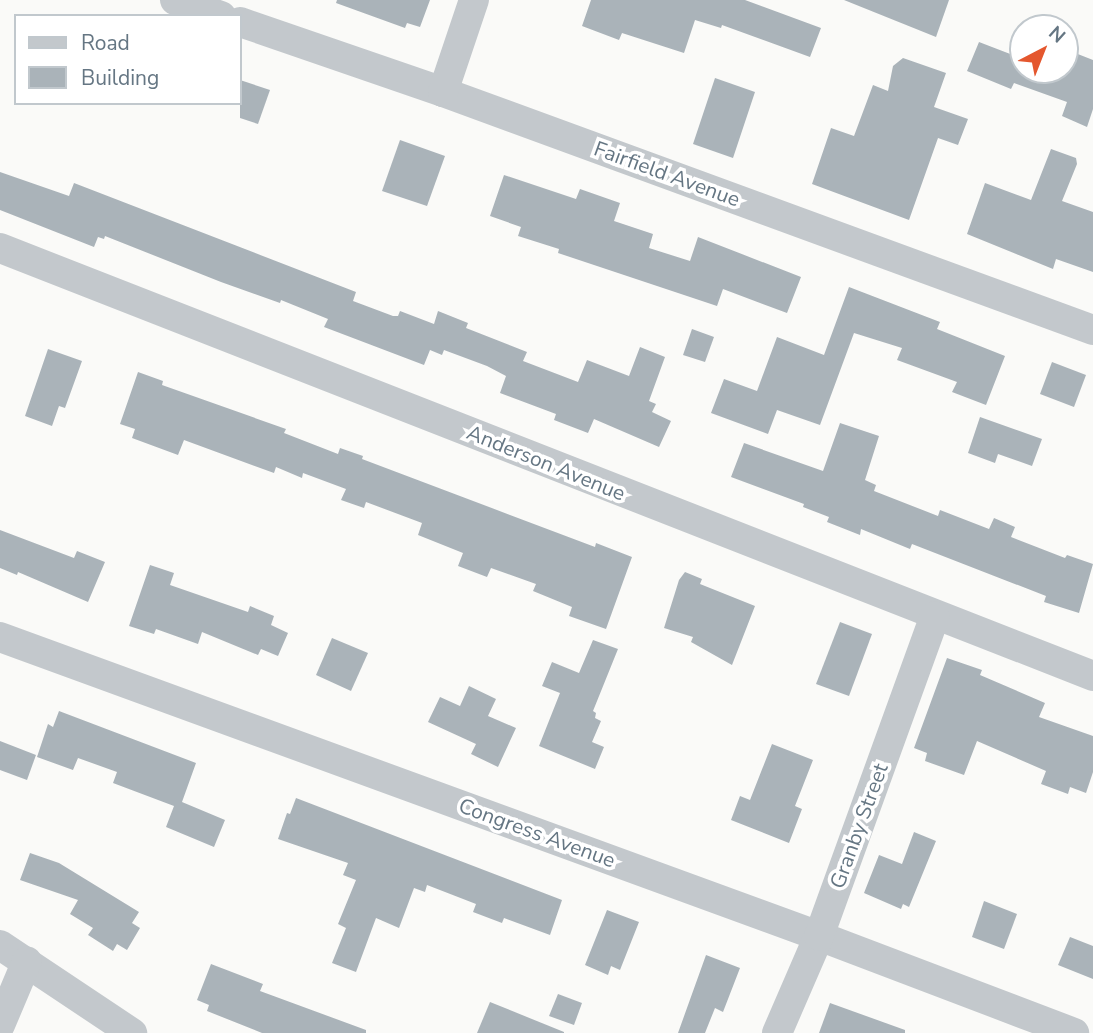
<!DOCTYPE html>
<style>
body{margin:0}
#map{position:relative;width:1093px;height:1033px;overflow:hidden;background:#fafaf8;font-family:"Nunito Sans",sans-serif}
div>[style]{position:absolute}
.building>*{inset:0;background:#aab3b9}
.minor>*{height:30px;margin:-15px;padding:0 15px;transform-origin:15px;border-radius:15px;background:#c3c8cc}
span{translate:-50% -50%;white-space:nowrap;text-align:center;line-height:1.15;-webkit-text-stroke:7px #fff;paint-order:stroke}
.street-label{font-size:21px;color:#657683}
.legend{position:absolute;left:14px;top:14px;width:228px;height:91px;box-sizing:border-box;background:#fff;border:2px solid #c1c8cd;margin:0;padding:9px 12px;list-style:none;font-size:21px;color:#657683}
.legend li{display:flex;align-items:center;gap:14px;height:35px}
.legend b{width:35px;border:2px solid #c1c8cd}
.north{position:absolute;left:1009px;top:14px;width:70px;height:70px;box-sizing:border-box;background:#fff;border:2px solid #c1c8cd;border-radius:50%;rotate:42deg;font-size:19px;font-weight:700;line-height:28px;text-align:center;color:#657683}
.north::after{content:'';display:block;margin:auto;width:24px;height:32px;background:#e4572e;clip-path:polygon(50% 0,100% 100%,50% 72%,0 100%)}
</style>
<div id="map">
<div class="building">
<div style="clip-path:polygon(337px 0,430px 0,420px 27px,407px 23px,405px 28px,336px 3px)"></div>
<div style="clip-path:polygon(591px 0,745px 0,821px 28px,810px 57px,722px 25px,721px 28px,695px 20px,684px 53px,622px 33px,619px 40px,582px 26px)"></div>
<div style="clip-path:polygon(844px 0,949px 0,936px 37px)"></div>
<div style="clip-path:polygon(979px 42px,1023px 59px,1023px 70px,1065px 70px,1065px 49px,1093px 60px,1093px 109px,1087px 127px,1062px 116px,1067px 102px,1014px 83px,1011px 89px,967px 71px)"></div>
<div style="clip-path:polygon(903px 58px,946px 73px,934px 107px,968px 119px,958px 145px,938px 138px,909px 220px,812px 184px,831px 128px,854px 136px,873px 85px,888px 91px,893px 66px)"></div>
<div style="clip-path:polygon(715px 78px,755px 92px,733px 158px,693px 144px)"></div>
<div style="clip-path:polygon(240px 80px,270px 90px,258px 124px,240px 118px)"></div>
<div style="clip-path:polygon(400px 140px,445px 156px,427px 206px,382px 191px)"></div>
<div style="clip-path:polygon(1051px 149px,1076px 158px,1077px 164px,1062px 201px,1093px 212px,1093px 272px,1056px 259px,1053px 269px,967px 234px,985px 183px,1031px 200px)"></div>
<div style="clip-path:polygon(0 172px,69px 196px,74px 183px,356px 292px,353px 301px,393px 316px,398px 316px,400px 311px,434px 324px,438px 311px,468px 323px,466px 328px,527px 352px,523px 361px,578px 382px,587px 360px,629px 376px,640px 347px,665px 357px,649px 401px,656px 404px,652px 412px,671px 421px,659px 447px,594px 419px,588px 433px,554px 420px,556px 414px,500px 393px,506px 376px,487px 366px,444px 350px,442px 355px,430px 350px,424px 365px,324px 327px,328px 319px,281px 300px,280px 303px,221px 282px,105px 236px,104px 239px,98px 237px,94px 247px,0 210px)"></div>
<div style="clip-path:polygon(504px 175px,576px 199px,580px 189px,620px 203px,614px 221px,653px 234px,649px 248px,690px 261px,698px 237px,801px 277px,787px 313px,723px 289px,717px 306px,558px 253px,559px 249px,518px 236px,521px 227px,490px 216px)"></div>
<div style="clip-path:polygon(849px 287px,940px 322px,937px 329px,1005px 356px,986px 405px,952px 392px,957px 382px,897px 360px,902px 348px,854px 333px,820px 425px,777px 410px,768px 434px,711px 413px,724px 379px,757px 391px,777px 337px,824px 355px)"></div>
<div style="clip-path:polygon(692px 329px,714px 337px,705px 362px,683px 355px)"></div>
<div style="clip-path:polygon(48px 349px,82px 361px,65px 408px,59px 406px,52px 426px,25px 416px)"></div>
<div style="clip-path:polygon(1052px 362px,1086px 375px,1074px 407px,1040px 394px)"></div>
<div style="clip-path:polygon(138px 372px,163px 381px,162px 385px,286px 429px,284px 433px,338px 454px,340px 448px,363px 456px,362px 459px,595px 547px,596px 543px,632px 557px,606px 629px,569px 616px,572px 607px,533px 591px,536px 584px,491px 568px,487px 577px,458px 566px,463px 553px,418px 535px,422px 523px,366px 502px,364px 508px,341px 500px,346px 489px,303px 473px,302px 478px,276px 467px,274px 473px,184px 440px,178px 455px,132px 438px,135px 429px,120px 424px)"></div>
<div style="clip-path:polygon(980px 417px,1042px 439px,1032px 466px,998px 454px,995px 463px,968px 453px)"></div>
<div style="clip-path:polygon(840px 423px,879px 436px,865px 480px,876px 485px,874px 491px,938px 516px,940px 510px,989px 529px,994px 518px,1015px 527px,1011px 537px,1065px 558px,1067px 555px,1093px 564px,1079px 613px,1044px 602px,1046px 596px,912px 544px,910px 549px,861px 529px,860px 535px,827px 522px,829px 517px,803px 507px,804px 504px,731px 477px,744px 443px,823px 471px)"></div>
<div style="clip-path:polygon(0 530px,74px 558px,77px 551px,105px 562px,88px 602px,18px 572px,17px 575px,0 568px)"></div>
<div style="clip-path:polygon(150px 565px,174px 573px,170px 585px,248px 612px,250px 606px,274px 616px,271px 625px,288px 633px,278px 656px,261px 649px,258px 655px,202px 632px,198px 644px,156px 629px,154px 634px,129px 626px)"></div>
<div style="clip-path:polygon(685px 572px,702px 579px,700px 584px,755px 606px,732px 665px,691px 642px,693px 637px,664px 628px,679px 580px)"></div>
<div style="clip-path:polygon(840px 622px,872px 634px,849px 696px,816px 684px)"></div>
<div style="clip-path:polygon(332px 638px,368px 653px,351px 691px,316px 675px)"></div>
<div style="clip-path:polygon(593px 640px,618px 649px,593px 711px,596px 713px,595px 718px,601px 721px,592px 742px,604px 747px,595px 769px,539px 746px,560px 693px,542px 686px,552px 662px,579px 673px)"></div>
<div style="clip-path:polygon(947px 658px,982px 670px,980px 675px,1045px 703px,1039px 717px,1093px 736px,1093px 772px,1086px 793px,1070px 787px,1068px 794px,1041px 784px,1046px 771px,977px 741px,964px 775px,925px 761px,927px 753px,914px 748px)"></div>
<div style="clip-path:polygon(469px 686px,496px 699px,488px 716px,516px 728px,498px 767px,471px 754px,476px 744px,428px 722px,440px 697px,460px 706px)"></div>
<div style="clip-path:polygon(59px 711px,196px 763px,182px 802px,225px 820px,214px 847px,166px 827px,174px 806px,113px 783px,117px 772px,78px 758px,73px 770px,37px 757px,48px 724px,53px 727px)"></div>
<div style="clip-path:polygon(0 741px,36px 755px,27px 780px,0 770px)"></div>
<div style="clip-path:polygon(772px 744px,813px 760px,795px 806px,802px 809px,789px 843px,731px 820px,740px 796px,750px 800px)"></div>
<div style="clip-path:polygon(296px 798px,562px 900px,550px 935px,504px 918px,502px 923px,473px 912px,476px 904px,427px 885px,425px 892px,414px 888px,399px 928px,376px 918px,356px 972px,332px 963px,346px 928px,338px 924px,356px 880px,343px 875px,348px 863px,278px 839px,287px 813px,290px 814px)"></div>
<div style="clip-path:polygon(914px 832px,936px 841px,909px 907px,903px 904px,901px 909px,864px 893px,879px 855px,902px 864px)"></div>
<div style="clip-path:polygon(30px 853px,59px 863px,139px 912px,132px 923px,140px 928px,127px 950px,117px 944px,113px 951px,88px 935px,93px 928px,70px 914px,78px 900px,20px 880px)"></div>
<div style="clip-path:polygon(984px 901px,1017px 914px,1004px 949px,972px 937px)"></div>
<div style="clip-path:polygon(607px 910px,639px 922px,620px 970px,611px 966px,608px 975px,585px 965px)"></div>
<div style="clip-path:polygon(1070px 937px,1093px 946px,1093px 979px,1058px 965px)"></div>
<div style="clip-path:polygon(706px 955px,740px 968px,723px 1012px,715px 1008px,705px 1033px,678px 1033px)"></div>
<div style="clip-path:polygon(211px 964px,263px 984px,260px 991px,366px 1030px,366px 1033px,262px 1033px,207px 1011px,209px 1005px,197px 1000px)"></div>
<div style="clip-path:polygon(558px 994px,582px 1003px,574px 1025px,549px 1016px)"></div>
<div style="clip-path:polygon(490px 1002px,564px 1032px,564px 1033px,477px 1033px)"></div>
<div style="clip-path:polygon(830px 1003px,905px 1030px,905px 1033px,819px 1033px)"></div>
</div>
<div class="minor">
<div style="left:175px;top:0;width:49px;rotate:19.2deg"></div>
<div style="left:240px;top:22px;width:215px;rotate:19deg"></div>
<div style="left:443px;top:92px;width:692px;rotate:20.11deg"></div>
<div style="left:443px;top:92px;width:97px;rotate:-71.4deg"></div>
<div style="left:0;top:248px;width:1174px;rotate:21.38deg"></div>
<div style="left:0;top:637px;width:872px;rotate:20.06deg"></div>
<div style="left:819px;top:936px;width:273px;rotate:20.8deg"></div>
<div style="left:0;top:945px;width:159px;rotate:33.7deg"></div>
<div style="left:0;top:1025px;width:69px;rotate:-67.1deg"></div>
<div style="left:777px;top:1033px;width:106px;rotate:-66.6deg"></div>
<div style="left:819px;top:936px;width:340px;rotate:-70.1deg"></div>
</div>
<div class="street-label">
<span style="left:667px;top:174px;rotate:20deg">Fairfield Avenue</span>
<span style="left:546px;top:463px;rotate:22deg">Anderson Avenue</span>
<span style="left:859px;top:826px;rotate:-70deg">Granby Street</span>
<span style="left:537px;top:833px;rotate:20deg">Congress Avenue</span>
</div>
<ul class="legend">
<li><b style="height:9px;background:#c3c8cc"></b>Road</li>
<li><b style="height:19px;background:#aab3b9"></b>Building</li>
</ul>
<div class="north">N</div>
</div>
